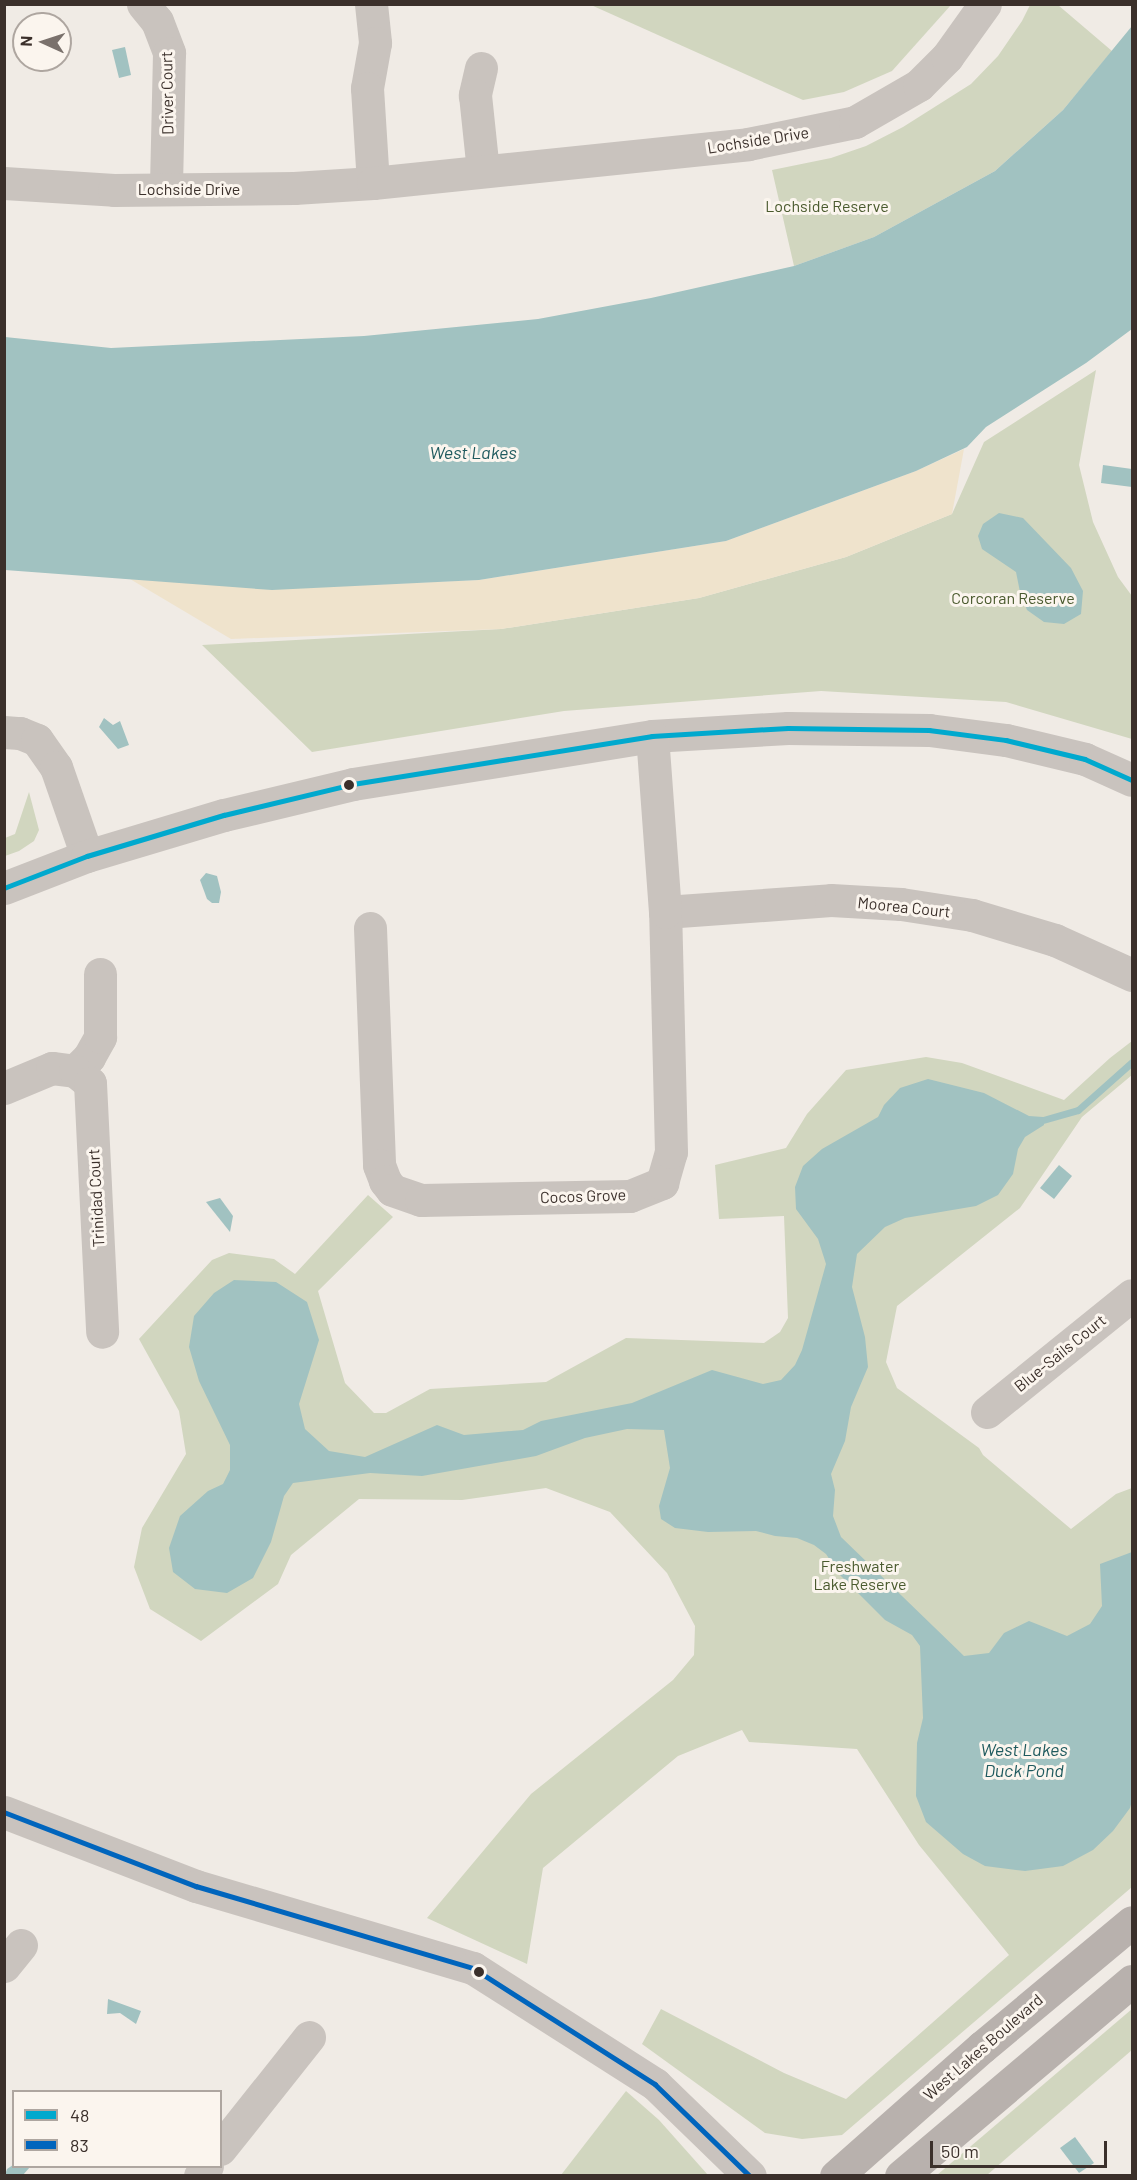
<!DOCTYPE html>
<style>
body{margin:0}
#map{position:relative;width:1137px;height:2180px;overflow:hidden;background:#f0ebe5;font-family:Barlow,sans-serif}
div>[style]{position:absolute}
.green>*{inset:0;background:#d1d6bf}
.sand>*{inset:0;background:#efe3cc}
.water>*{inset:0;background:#a1c2c1}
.stream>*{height:7px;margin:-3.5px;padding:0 3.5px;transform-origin:3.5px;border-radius:3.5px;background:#a1c2c1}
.minor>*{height:33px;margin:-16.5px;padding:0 16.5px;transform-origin:16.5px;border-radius:16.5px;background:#c9c3be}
.major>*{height:33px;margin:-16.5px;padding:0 16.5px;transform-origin:16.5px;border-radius:16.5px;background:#b8b1ad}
.bus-1>*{height:4.5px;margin:-2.25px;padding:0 2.25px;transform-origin:2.25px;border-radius:2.25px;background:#00a9ce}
.bus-2>*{height:4.5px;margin:-2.25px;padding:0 2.25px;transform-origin:2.25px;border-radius:2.25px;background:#0065bd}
.dots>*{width:16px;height:16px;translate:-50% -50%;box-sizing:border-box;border:3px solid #fbf5ee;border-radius:50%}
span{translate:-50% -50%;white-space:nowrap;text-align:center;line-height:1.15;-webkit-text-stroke:6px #fbf5ee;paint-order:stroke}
.street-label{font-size:16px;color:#3b302b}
.park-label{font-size:16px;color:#4a5a2e}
.water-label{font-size:18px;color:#1f5a5e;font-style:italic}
.frame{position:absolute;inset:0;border:6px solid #3b302b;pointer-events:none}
.legend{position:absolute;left:12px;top:2090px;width:210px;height:78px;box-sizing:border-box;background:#fbf5ee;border:2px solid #aea6a0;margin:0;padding:8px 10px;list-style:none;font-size:18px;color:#3b302b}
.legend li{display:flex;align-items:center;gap:12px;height:30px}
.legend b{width:30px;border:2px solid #aea6a0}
.north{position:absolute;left:12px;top:12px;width:60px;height:60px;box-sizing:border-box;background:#fbf5ee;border:2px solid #aea6a0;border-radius:50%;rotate:273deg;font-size:16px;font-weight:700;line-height:24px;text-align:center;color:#3b302b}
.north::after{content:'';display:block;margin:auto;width:21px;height:27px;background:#7a716c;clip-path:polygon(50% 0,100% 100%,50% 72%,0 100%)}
.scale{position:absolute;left:930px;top:2141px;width:177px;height:27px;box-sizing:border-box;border:3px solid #3b302b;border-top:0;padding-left:8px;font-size:18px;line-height:21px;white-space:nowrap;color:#3b302b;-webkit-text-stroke:4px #fbf5ee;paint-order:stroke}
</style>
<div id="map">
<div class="green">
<div style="clip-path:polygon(591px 5px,951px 5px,892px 71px,844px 92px,803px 100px)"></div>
<div style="clip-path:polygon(1030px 5px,1058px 5px,1112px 51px,1063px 110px,995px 171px,874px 237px,794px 266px,772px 170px,831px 158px,866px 146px,903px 127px,971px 84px,998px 56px,1022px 21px)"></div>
<div style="clip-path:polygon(1096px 370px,1079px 465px,1093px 522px,1118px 577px,1132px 596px,1132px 739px,1006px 702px,821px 691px,564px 711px,312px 752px,202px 645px,501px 629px,699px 598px,846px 557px,952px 514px,984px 442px)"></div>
<div style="clip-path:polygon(29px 792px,39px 830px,34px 841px,19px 851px,5px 856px,5px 838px,15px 834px)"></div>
<div style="clip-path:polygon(1132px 1041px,1132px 1075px,1082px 1117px,1020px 1208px,897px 1306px,886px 1362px,897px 1388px,979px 1448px,983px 1455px,1071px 1529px,1116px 1494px,1132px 1488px,1132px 1887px,842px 2135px,802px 2139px,765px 2133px,642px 2044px,661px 2009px,784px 2073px,846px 2099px,1009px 1955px,919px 1845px,857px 1749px,749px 1742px,742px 1730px,678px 1756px,543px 1868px,527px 1964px,427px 1918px,531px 1794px,673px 1680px,694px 1655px,695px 1626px,667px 1573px,610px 1512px,546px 1488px,462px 1500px,359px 1499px,291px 1555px,278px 1584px,201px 1641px,150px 1609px,134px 1567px,142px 1528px,186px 1454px,179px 1411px,139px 1339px,212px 1260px,229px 1253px,274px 1259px,295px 1274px,368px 1195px,393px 1217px,318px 1291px,345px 1383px,374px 1413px,386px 1413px,430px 1389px,546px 1382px,626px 1338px,764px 1343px,780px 1332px,788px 1318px,784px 1216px,719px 1219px,715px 1165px,786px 1148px,807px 1114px,846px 1070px,926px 1057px,962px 1063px,1064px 1100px,1110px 1058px)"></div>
<div style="clip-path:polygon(1132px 2009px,1132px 2050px,987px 2175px,937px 2175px)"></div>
<div style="clip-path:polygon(626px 2091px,659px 2120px,708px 2175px,561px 2175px)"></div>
</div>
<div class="sand">
<div style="clip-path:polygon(964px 449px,952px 514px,846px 557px,699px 598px,501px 629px,231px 639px,130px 579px,272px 589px,479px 580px,726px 541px,916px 471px)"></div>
</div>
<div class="water">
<div style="clip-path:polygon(1132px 26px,1132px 329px,1086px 363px,986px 427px,967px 447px,916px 471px,726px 541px,479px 580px,272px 590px,5px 570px,5px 337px,111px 348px,364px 336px,538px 319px,651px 298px,794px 266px,874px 237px,995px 171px,1063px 110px)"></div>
<div style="clip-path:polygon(125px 47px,131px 75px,119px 78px,112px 50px)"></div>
<div style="clip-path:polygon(1103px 465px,1132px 469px,1132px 487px,1101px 483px)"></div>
<div style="clip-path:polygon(999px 513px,1023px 518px,1071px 568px,1083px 591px,1081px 614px,1064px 624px,1044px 622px,1027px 610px,1020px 592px,1016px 572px,982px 549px,978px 536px,983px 524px)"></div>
<div style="clip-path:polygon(104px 718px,113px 725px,120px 721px,129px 745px,118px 749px,99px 727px)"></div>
<div style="clip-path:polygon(206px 873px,217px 876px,221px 892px,219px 903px,212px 903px,207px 899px,200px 880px)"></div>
<div style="clip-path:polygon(928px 1079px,984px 1093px,1029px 1116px,1043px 1117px,1044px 1125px,1025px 1137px,1018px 1149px,1013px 1174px,998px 1195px,976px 1206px,905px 1218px,885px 1227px,857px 1254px,852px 1287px,865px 1337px,868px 1367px,851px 1407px,845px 1441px,831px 1474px,835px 1490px,833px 1516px,841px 1537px,964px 1656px,989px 1653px,1004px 1633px,1029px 1621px,1067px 1636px,1090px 1624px,1102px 1606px,1100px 1564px,1132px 1552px,1132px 1801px,1130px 1808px,1113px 1831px,1093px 1850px,1063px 1866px,1025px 1871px,985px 1866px,963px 1854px,926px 1822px,916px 1796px,917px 1743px,923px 1718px,920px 1646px,912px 1635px,885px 1620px,840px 1575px,826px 1554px,814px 1545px,797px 1538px,775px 1536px,756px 1531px,708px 1532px,675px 1528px,661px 1519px,659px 1506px,670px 1468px,664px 1430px,627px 1429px,585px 1438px,536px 1456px,422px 1476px,370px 1473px,293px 1483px,284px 1496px,271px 1542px,253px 1578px,227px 1593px,195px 1589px,173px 1572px,169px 1548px,180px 1516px,208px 1491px,223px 1484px,230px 1470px,230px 1445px,199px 1381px,189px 1347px,194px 1316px,214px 1293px,234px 1280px,276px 1282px,307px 1302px,319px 1340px,299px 1404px,305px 1429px,329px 1451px,365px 1457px,437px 1425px,464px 1435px,523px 1430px,541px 1421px,632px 1403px,712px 1370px,763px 1384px,781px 1380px,795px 1365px,802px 1350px,826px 1264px,818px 1239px,796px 1209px,795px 1187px,803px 1166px,822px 1149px,878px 1117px,884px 1105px,900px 1088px)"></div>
<div style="clip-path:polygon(1059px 1165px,1072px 1176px,1054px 1199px,1040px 1188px)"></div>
<div style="clip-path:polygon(220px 1198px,233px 1216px,230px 1232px,206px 1202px)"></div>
<div style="clip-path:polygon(108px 1999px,141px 2011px,136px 2024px,120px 2013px,107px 2014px)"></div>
<div style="clip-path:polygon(1075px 2137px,1094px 2163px,1079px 2173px,1060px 2148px)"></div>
<div style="clip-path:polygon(13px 2165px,14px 2166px,30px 2167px,23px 2175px,5px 2175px,7px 2169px)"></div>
</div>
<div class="stream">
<div style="left:1043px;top:1120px;width:36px;rotate:-16deg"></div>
<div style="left:1078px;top:1110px;width:72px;rotate:-41.6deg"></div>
</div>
<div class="minor">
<div style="left:143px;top:4px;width:22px;rotate:51deg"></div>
<div style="left:157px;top:21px;width:34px;rotate:69deg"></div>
<div style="left:169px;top:53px;width:135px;rotate:91.3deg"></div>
<div style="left:371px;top:4px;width:39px;rotate:84deg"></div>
<div style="left:375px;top:43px;width:46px;rotate:100.1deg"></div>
<div style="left:367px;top:88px;width:95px;rotate:86.4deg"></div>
<div style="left:481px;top:68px;width:28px;rotate:103deg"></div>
<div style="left:475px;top:95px;width:76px;rotate:84deg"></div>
<div style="left:4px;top:183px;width:110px;rotate:3.6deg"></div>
<div style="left:114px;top:190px;width:180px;rotate:-0.6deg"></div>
<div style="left:294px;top:188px;width:79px;rotate:-3.6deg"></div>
<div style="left:373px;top:183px;width:377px;rotate:-5.9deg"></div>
<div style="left:748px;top:144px;width:109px;rotate:-11.6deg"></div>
<div style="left:855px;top:122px;width:74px;rotate:-30deg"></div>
<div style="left:919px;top:85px;width:40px;rotate:-45deg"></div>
<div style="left:947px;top:57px;width:65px;rotate:-54.4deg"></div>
<div style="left:4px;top:732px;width:16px;rotate:4deg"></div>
<div style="left:20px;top:733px;width:18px;rotate:22deg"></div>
<div style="left:37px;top:740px;width:33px;rotate:55deg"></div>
<div style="left:56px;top:767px;width:94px;rotate:70.8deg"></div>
<div style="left:4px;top:888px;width:89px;rotate:-21.1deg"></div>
<div style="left:87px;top:856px;width:143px;rotate:-16.7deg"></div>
<div style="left:224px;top:815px;width:133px;rotate:-13.5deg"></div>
<div style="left:353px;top:784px;width:303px;rotate:-9.1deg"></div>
<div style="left:652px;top:736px;width:136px;rotate:-3.4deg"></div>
<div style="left:788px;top:728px;width:141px;rotate:0.8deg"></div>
<div style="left:929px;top:730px;width:78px;rotate:7.4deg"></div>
<div style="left:1006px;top:740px;width:81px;rotate:13.5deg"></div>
<div style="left:1085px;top:759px;width:51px;rotate:24.1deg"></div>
<div style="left:665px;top:912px;width:166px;rotate:-4.1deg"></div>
<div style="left:831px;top:900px;width:70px;rotate:3.3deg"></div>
<div style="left:901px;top:904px;width:72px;rotate:8.8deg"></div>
<div style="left:972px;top:915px;width:87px;rotate:16.8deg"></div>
<div style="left:1055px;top:940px;width:85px;rotate:24.4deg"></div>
<div style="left:370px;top:928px;width:237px;rotate:87.8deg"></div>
<div style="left:379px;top:1165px;width:17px;rotate:69deg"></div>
<div style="left:385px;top:1181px;width:11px;rotate:52deg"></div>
<div style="left:392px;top:1190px;width:31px;rotate:19deg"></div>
<div style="left:421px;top:1200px;width:209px;rotate:-1.1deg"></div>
<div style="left:630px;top:1196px;width:35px;rotate:-22deg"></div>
<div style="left:662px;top:1183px;width:32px;rotate:-74deg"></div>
<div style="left:671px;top:1152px;width:240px;rotate:-91.4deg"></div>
<div style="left:665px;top:912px;width:176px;rotate:-94.2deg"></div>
<div style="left:75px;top:1071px;width:20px;rotate:-45deg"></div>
<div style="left:89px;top:1057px;width:23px;rotate:-61deg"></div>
<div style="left:100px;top:1037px;width:63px;rotate:-90deg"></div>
<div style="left:4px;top:1088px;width:52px;rotate:-22.6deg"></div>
<div style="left:52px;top:1068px;width:23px;rotate:7deg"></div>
<div style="left:75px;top:1071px;width:19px;rotate:39deg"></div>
<div style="left:90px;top:1083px;width:249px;rotate:87.2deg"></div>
<div style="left:987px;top:1412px;width:186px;rotate:-38.9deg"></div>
<div style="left:4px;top:1812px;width:206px;rotate:21.1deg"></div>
<div style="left:196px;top:1886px;width:289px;rotate:16.5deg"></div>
<div style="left:473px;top:1968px;width:216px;rotate:32.5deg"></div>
<div style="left:655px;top:2084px;width:132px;rotate:44.1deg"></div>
<div style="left:4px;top:1966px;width:27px;rotate:-51deg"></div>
<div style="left:220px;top:2149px;width:143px;rotate:-51.5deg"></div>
<div style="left:200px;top:2176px;width:12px;rotate:-55deg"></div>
</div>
<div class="major">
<div style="left:836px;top:2176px;width:195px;rotate:-41.5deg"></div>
<div style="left:982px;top:2047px;width:195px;rotate:-39.8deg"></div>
<div style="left:901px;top:2176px;width:302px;rotate:-40.2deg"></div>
</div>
<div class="bus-1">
<div style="left:4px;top:888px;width:89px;rotate:-21.1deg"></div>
<div style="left:87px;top:856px;width:143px;rotate:-16.7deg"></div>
<div style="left:224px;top:815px;width:133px;rotate:-13.5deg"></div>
<div style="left:353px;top:784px;width:303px;rotate:-9.1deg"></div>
<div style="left:652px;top:736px;width:136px;rotate:-3.4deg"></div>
<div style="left:788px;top:728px;width:141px;rotate:0.8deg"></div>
<div style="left:929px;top:730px;width:78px;rotate:7.4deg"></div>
<div style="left:1006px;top:740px;width:81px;rotate:13.5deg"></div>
<div style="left:1085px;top:759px;width:51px;rotate:24.1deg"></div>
</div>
<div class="bus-2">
<div style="left:4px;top:1812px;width:206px;rotate:21.1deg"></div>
<div style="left:196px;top:1886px;width:289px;rotate:16.5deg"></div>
<div style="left:473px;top:1968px;width:216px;rotate:32.5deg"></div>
<div style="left:655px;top:2084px;width:132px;rotate:44.1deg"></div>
</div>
<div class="dots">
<div style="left:349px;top:785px;background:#3b302b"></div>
<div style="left:479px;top:1972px;background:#3b302b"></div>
</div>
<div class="street-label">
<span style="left:167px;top:93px;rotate:-91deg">Driver Court</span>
<span style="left:758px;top:140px;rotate:-9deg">Lochside Drive</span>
<span style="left:189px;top:189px">Lochside Drive</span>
<span style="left:904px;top:907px;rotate:6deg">Moorea Court</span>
<span style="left:583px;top:1196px;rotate:-2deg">Cocos Grove</span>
<span style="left:96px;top:1198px;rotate:-93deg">Trinidad Court</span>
<span style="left:1060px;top:1353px;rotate:-39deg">Blue-Sails Court</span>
<span style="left:983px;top:2047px;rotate:-41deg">West Lakes Boulevard</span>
</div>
<div class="park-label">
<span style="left:827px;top:206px">Lochside Reserve</span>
<span style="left:1013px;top:598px">Corcoran Reserve</span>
<span style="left:860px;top:1575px">Freshwater<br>Lake Reserve</span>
</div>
<div class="water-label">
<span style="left:473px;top:452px">West Lakes</span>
<span style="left:1024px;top:1760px">West Lakes<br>Duck Pond</span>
</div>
<div class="frame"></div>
<ul class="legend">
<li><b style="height:8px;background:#00a9ce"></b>48</li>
<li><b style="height:8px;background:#0065bd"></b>83</li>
</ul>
<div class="north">N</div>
<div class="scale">50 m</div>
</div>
